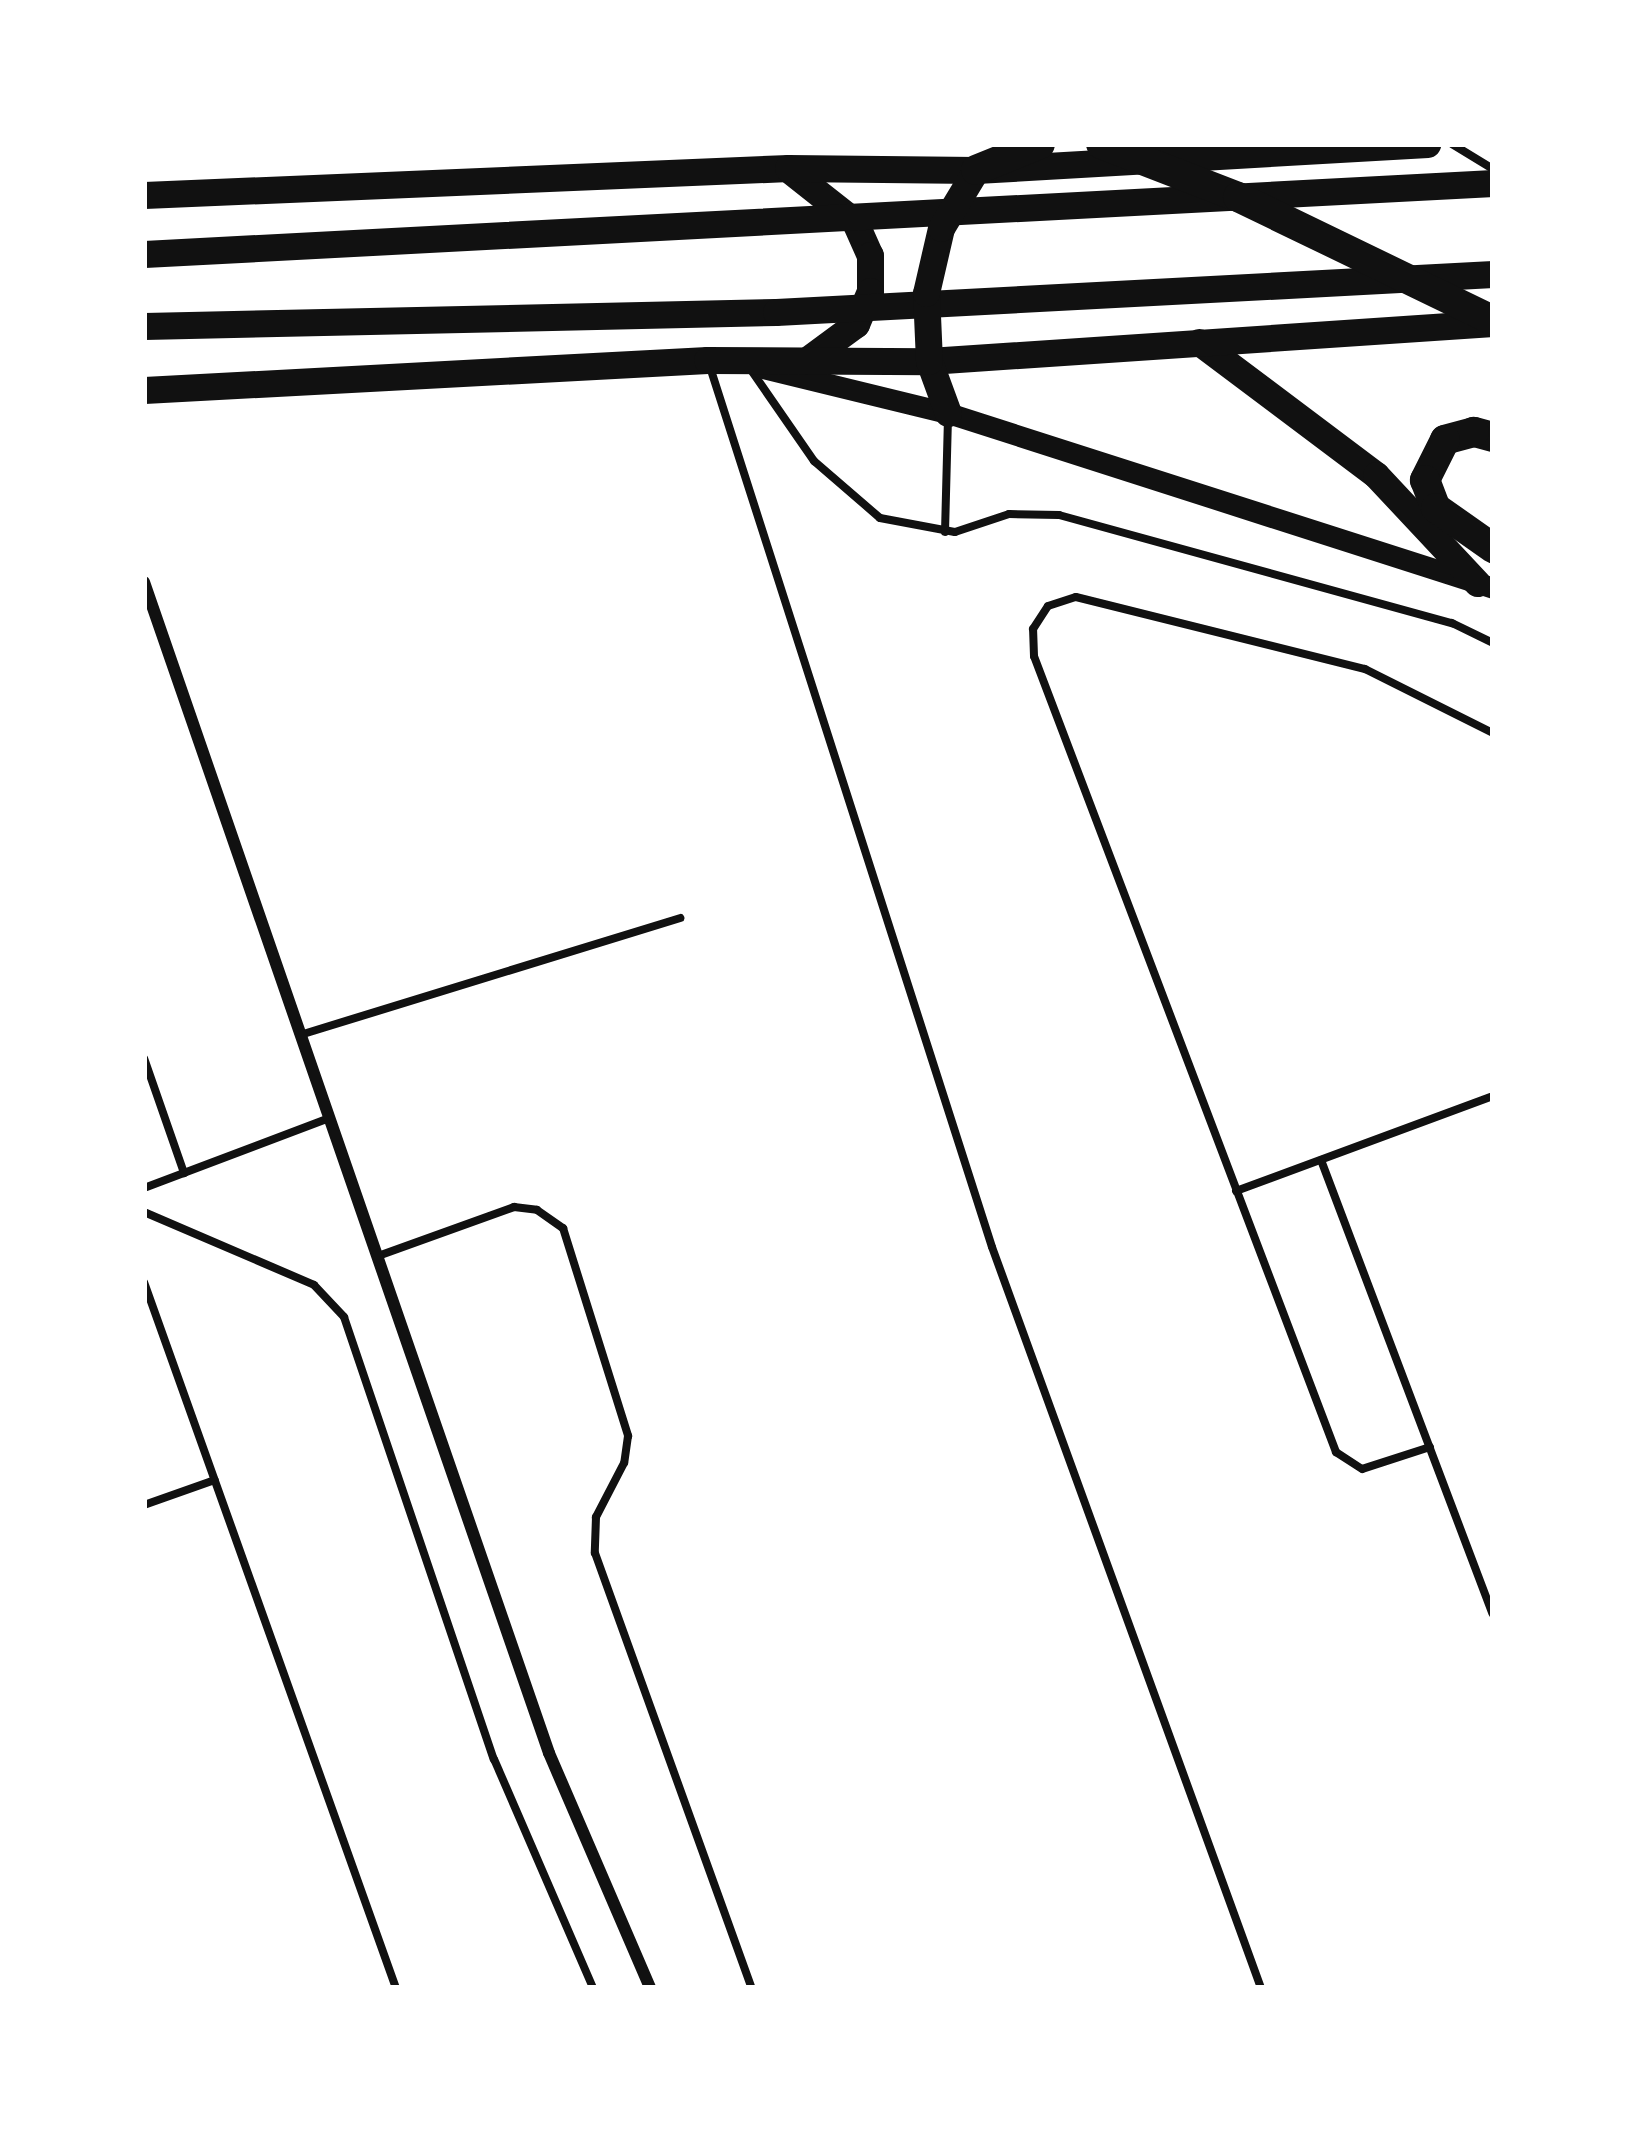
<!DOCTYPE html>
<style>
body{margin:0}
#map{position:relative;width:1637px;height:2132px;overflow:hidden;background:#fff;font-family:"PT Sans",sans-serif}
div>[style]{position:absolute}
.service>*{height:8px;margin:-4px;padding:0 4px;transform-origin:4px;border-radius:4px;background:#111}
.minor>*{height:12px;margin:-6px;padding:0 6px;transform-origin:6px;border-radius:6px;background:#111}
.secondary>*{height:21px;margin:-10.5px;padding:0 10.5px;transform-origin:10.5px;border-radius:10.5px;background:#111}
.trunk>*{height:27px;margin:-13.5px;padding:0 13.5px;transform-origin:13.5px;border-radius:13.5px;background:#111}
.motorway>*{height:30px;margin:-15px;padding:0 15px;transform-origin:15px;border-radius:15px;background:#111}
span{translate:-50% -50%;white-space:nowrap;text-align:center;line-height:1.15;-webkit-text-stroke:10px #fff;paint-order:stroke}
.frame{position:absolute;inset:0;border:147px solid #fff;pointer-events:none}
</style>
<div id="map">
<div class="service">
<div style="left:1452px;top:144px;width:48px;rotate:31.4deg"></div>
<div style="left:710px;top:367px;width:924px;rotate:72.23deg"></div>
<div style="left:992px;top:1247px;width:788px;rotate:70.05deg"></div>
<div style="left:751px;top:370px;width:111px;rotate:55.3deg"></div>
<div style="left:814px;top:461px;width:87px;rotate:40.8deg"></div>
<div style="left:880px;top:518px;width:76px;rotate:10.6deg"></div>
<div style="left:955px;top:532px;width:57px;rotate:-18.4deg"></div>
<div style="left:1009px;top:514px;width:50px;rotate:1.1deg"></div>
<div style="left:1059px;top:515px;width:408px;rotate:15.4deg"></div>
<div style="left:1452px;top:623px;width:46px;rotate:26deg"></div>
<div style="left:945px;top:532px;width:112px;rotate:-88.5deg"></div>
<div style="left:300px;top:1035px;width:398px;rotate:-17.1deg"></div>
<div style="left:144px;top:1058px;width:122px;rotate:70.8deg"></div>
<div style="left:1321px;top:1160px;width:485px;rotate:69.3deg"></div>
<div style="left:144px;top:1188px;width:196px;rotate:-20.7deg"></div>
<div style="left:1236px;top:1191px;width:274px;rotate:-20.3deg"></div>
<div style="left:144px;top:1212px;width:185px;rotate:23.2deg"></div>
<div style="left:314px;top:1285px;width:44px;rotate:46.8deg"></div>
<div style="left:344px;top:1317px;width:467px;rotate:71.3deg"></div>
<div style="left:494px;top:1759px;width:249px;rotate:66.6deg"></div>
<div style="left:378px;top:1256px;width:145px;rotate:-19.8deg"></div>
<div style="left:514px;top:1207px;width:23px;rotate:7deg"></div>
<div style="left:537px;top:1210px;width:32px;rotate:35deg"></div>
<div style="left:563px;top:1228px;width:218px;rotate:72.6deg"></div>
<div style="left:628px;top:1436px;width:27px;rotate:98deg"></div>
<div style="left:624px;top:1463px;width:61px;rotate:117.4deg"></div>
<div style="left:596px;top:1517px;width:36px;rotate:92deg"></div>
<div style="left:595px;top:1553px;width:462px;rotate:70.2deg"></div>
<div style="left:144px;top:1282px;width:750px;rotate:70.36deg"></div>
<div style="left:1430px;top:1447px;width:71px;rotate:162.1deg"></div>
<div style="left:1362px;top:1469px;width:31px;rotate:-147deg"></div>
<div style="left:1336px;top:1452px;width:851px;rotate:-110.78deg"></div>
<div style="left:1034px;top:656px;width:27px;rotate:-92deg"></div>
<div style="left:1033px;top:629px;width:27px;rotate:-57deg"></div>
<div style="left:1048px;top:606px;width:29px;rotate:-18deg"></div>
<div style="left:1076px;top:597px;width:298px;rotate:14deg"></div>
<div style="left:1365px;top:669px;width:143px;rotate:26.6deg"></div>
<div style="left:144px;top:1505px;width:75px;rotate:-19.4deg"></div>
</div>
<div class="minor">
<div style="left:144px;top:582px;width:1239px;rotate:70.92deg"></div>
<div style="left:549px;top:1753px;width:256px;rotate:66.7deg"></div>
</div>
<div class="secondary">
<div style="left:759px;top:367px;width:195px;rotate:13.7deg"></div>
<div style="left:948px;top:413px;width:572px;rotate:17.8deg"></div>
</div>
<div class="trunk">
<div style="left:788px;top:169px;width:85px;rotate:38.3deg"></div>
<div style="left:855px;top:222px;width:36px;rotate:66deg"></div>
<div style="left:870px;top:255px;width:36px;rotate:90deg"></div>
<div style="left:870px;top:291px;width:36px;rotate:113deg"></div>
<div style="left:856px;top:324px;width:61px;rotate:143.7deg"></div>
<div style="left:144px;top:195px;width:645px;rotate:-2.4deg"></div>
<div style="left:788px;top:168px;width:188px;rotate:0.6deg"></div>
<div style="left:976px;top:170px;width:452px;rotate:-3.3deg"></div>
<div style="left:144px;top:254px;width:1351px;rotate:-3.01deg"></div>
<div style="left:144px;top:326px;width:632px;rotate:-1.27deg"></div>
<div style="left:776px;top:312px;width:718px;rotate:-3.03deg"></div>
<div style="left:1199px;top:342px;width:221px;rotate:36.9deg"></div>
<div style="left:1376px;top:475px;width:148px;rotate:46.9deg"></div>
<div style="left:144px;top:390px;width:564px;rotate:-3.05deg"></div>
<div style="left:707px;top:360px;width:222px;rotate:0.3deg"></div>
<div style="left:929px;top:361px;width:565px;rotate:-3.85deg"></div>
<div style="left:948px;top:413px;width:55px;rotate:-110.1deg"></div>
<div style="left:929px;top:361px;width:68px;rotate:-92.5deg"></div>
<div style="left:926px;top:293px;width:67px;rotate:-77deg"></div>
<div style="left:941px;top:228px;width:68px;rotate:-58.9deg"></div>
</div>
<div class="motorway">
<div style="left:1101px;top:144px;width:147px;rotate:21.1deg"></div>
<div style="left:1238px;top:197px;width:283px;rotate:25.8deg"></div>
<div style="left:976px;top:170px;width:69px;rotate:-22.1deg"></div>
<div style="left:1493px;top:437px;width:20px;rotate:-165deg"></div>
<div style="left:1474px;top:432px;width:30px;rotate:165deg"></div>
<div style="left:1445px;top:440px;width:45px;rotate:116.6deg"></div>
<div style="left:1425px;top:480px;width:30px;rotate:69deg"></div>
<div style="left:1436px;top:508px;width:70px;rotate:35.1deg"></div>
</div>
<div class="frame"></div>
</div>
